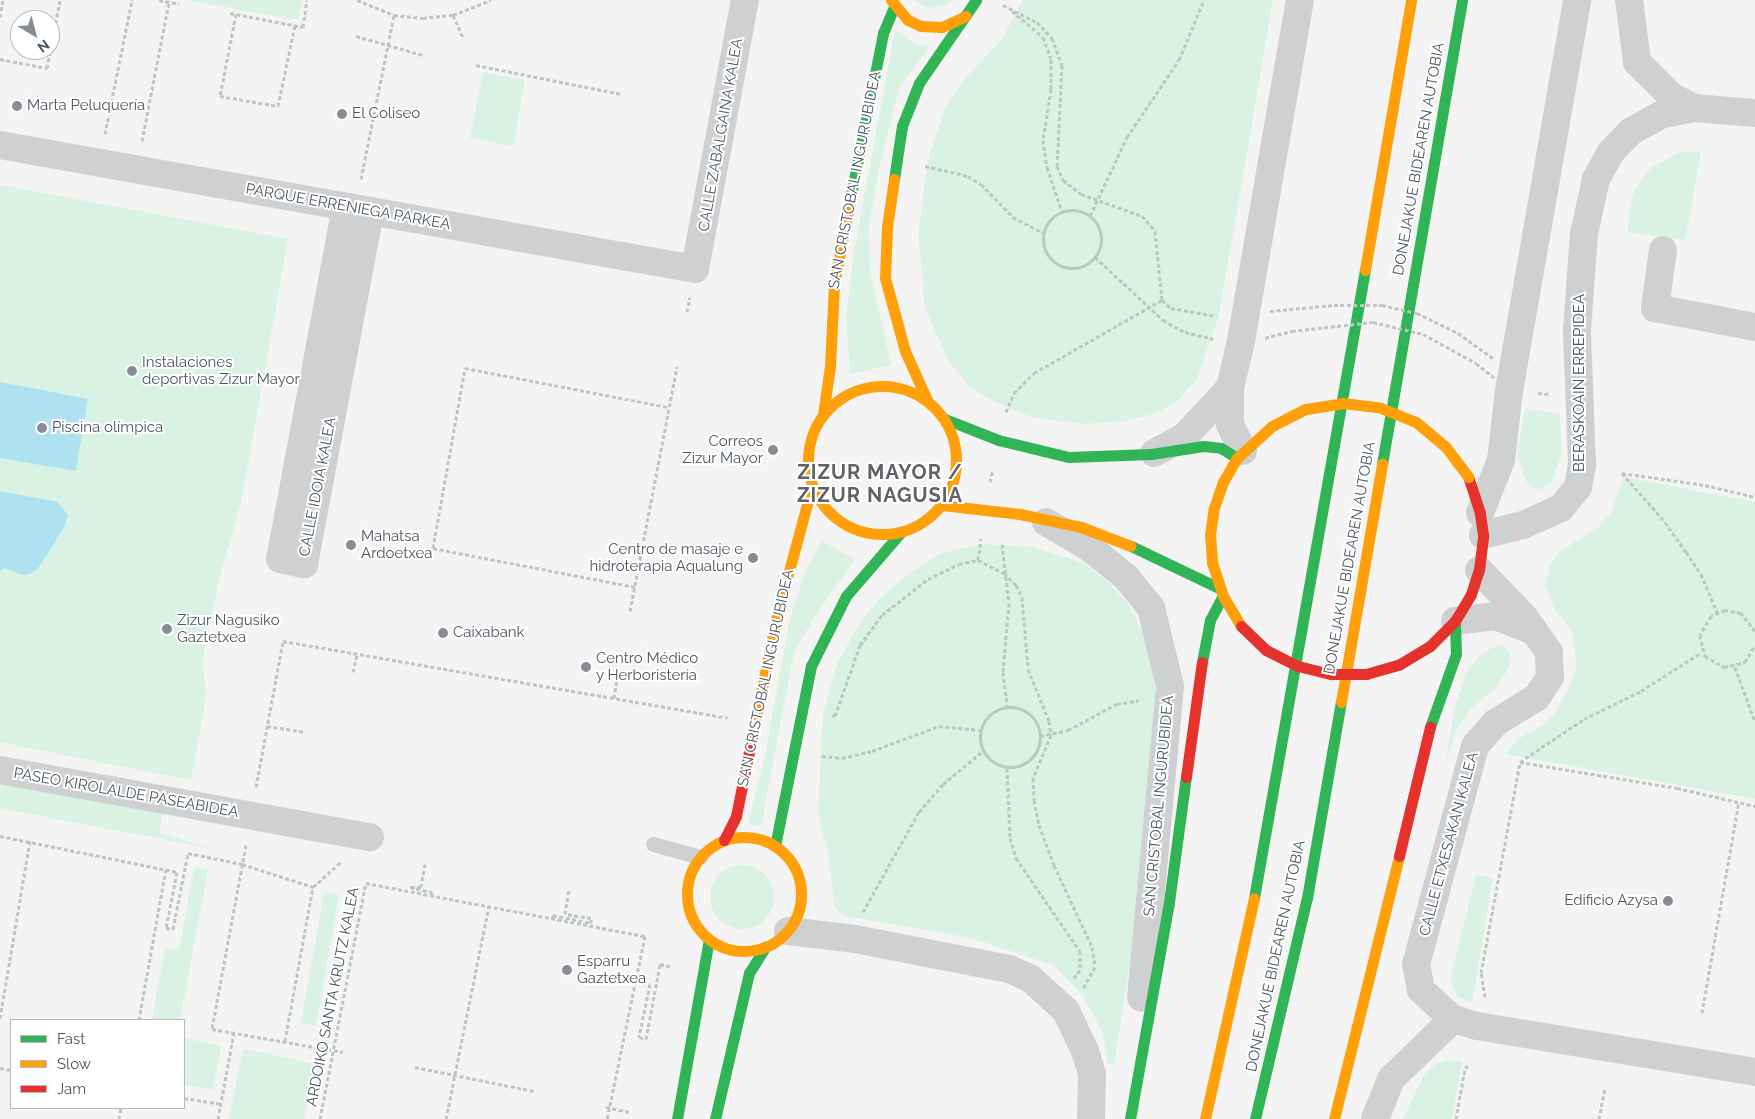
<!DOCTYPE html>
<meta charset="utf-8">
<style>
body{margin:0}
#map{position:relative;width:1755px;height:1119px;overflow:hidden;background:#f4f4f4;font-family:Raleway,sans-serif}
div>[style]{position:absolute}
.green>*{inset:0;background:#d9f2e3}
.round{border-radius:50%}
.water>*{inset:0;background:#aee2f0}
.path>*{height:3px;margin-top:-1.5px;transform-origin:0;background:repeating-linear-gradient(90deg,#bcc7c4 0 4px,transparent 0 6.5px)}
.path>.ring{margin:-1.5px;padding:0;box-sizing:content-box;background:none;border:3px solid #bcc7c4;border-radius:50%}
.lane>*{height:15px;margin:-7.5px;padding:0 7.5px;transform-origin:7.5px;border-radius:7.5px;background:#ced0d2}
.street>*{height:28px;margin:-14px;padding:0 14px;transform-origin:14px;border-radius:14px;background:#ced0d2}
.fast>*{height:11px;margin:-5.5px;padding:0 5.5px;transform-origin:5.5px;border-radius:5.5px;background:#30b455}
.slow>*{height:11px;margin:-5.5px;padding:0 5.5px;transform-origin:5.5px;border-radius:5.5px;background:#ff9f0a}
.slow>.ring{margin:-5.5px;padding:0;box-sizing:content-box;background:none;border:11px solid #ff9f0a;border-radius:50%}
.jam>*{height:11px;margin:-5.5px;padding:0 5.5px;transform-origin:5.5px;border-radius:5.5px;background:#e5322d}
.path-bridge>*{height:3px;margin-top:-1.5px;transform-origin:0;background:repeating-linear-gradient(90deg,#bcc7c4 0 4px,transparent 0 6.5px)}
.slow-bridge>*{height:11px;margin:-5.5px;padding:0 5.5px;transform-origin:5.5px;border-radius:5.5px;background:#ff9f0a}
.jam-bridge>*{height:11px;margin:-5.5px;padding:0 5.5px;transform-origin:5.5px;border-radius:5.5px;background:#e5322d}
.dots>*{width:14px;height:14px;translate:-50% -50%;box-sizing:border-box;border:2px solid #fff;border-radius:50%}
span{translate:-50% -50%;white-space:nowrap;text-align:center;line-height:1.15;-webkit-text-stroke:4px #fff;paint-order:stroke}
.poi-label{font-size:15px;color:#4a5661}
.left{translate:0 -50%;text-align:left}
.right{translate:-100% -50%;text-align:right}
.street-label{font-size:15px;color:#4a5661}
.district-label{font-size:20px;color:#5f6368;font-weight:700;letter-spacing:1px}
.legend{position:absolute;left:10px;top:1019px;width:175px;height:90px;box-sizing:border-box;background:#fff;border:1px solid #b7bbc0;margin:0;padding:6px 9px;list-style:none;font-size:15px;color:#4a5661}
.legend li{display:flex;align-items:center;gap:10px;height:25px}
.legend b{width:25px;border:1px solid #b7bbc0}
.north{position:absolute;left:10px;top:10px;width:50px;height:50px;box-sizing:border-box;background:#fff;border:1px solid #b7bbc0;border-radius:50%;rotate:143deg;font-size:14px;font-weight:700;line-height:20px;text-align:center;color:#4a5661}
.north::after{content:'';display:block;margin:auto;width:18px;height:22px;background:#868d94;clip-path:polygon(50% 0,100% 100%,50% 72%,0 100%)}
</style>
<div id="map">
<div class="green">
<div style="clip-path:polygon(186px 0,302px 0,299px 20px)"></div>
<div style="clip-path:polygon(913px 0,953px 0,945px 5px,928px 8px)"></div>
<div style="clip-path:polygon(1023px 0,1273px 0,1219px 315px,1197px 379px,1176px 402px,1154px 414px,1125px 421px,1084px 424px,1031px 417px,991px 400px,970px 387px,949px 362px,925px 308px,918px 232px,929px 156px,946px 105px,963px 81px,1002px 39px)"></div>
<div style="clip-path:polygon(895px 30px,915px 44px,930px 47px,899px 87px,879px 168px,869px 225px,870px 272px,891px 365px,850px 374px,846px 316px,854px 252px)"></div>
<div style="clip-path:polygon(483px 72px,525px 80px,513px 146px,470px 138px)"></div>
<div style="clip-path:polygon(1681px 152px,1701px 152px,1685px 240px,1627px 232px,1633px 195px,1640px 181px,1652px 167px)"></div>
<div style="clip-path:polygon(0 185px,288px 239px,241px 503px,220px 575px,202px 662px,206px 696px,191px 780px,0 742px)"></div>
<div style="clip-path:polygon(1525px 409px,1560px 414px,1562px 454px,1551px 483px,1542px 489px,1534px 488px,1526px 481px,1517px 454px)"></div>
<div style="clip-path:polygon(1624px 477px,1755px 502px,1755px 799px,1506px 754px,1518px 739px,1542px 726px,1555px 713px,1567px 692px,1577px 665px,1572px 632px,1554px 608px,1545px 585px,1551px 563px,1561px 551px,1600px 526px,1611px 513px)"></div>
<div style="clip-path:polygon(822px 541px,855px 559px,815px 616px,794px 652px,761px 826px,748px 824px,763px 766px,790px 618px,806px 570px)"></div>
<div style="clip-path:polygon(981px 544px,1033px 547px,1083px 563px,1108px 582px,1128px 604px,1151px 649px,1155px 694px,1132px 950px,1114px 1064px,1108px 1064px,1103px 1033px,1084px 997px,1053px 965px,971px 938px,844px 916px,834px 906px,829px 858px,818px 813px,823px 714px,837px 665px,857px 627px,878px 600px,908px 574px,942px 553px)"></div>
<div style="clip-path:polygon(1502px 645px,1510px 652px,1509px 668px,1495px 689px,1473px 706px,1457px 729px,1444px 768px,1455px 708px,1466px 672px,1480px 656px,1491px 648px)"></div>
<div style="clip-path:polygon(0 780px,164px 807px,159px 833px,219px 850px,0 808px)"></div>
<div class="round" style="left:710px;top:865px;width:64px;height:64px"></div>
<div style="clip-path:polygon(194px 868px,208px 870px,180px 1020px,152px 1020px,165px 948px,179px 950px)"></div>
<div style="clip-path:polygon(1476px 875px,1493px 878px,1472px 1002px,1458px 997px,1450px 982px)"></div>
<div style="clip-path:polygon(324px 892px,339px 895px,316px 1026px,301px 1023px)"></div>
<div style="clip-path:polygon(184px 1038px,221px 1046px,213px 1090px,184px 1084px)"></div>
<div style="clip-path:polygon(243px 1049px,315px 1064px,304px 1119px,229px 1119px)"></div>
<div style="clip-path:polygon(1447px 1061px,1462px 1061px,1452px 1119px,1403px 1119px,1424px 1075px,1434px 1065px)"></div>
</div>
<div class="water">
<div style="clip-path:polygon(0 382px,88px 399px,76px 471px,0 458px)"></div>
<div style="clip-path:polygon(0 491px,58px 502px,68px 515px,65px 526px,39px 567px,32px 573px,23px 575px,4px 568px,0 571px)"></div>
</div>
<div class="path">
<div style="left:159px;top:0;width:20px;rotate:11deg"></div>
<div style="left:357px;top:0;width:40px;rotate:22deg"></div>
<div style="left:394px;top:15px;width:29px;rotate:6deg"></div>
<div style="left:423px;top:18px;width:30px;rotate:-6deg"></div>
<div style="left:453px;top:15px;width:41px;rotate:-21.5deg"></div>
<div style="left:1003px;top:5px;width:38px;rotate:27deg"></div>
<div style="left:1037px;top:22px;width:22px;rotate:47deg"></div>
<div style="left:1052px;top:38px;width:29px;rotate:70deg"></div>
<div style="left:1062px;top:65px;width:101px;rotate:92.8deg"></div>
<div style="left:1057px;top:166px;width:15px;rotate:67deg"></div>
<div style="left:1063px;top:180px;width:23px;rotate:38deg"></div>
<div style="left:1081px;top:194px;width:65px;rotate:19.8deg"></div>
<div style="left:1142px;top:216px;width:20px;rotate:49deg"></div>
<div style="left:1155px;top:231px;width:69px;rotate:84.2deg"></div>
<div style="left:1012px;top:11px;width:40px;rotate:40deg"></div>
<div style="left:1043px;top:37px;width:23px;rotate:70deg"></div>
<div style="left:1051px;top:59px;width:30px;rotate:90deg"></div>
<div style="left:1051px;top:89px;width:52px;rotate:98.9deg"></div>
<div style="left:1043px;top:140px;width:27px;rotate:82deg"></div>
<div style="left:1047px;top:167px;width:47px;rotate:71.6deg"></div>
<div style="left:230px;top:13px;width:74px;rotate:10.9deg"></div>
<div style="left:303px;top:27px;width:27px;rotate:-82deg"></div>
<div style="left:236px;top:14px;width:84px;rotate:101deg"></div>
<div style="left:220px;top:96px;width:59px;rotate:9.8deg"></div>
<div style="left:278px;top:106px;width:83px;rotate:-78.1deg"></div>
<div style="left:453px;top:15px;width:24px;rotate:66deg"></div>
<div style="left:0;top:17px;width:17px;rotate:-80deg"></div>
<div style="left:356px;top:36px;width:70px;rotate:15.8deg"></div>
<div style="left:0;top:59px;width:48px;rotate:10.8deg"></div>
<div style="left:47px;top:68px;width:69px;rotate:-79.2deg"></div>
<div style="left:476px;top:65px;width:148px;rotate:11.3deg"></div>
<div style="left:105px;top:134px;width:137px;rotate:-78.6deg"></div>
<div style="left:142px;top:141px;width:142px;rotate:-79deg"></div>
<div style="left:925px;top:166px;width:44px;rotate:13.1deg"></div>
<div style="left:968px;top:176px;width:15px;rotate:32deg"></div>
<div style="left:981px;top:184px;width:46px;rotate:45.9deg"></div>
<div style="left:1013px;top:217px;width:34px;rotate:28deg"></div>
<div style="left:361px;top:179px;width:167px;rotate:-78.6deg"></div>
<div class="ring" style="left:1043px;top:210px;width:55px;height:55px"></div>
<div style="left:1090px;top:216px;width:87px;rotate:-64.9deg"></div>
<div style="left:1127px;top:137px;width:93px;rotate:-56deg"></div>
<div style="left:1179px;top:60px;width:65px;rotate:-67.4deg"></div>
<div style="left:1095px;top:257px;width:93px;rotate:42.8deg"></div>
<div style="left:1163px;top:320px;width:25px;rotate:29deg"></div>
<div style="left:1185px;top:332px;width:29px;rotate:14deg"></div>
<div style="left:687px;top:312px;width:15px;rotate:-79deg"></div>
<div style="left:1538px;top:393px;width:13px;rotate:4deg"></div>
<div style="left:1006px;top:412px;width:21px;rotate:-67deg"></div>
<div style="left:1014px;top:393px;width:28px;rotate:-45deg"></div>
<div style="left:1034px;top:373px;width:147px;rotate:-29.7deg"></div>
<div style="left:1162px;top:300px;width:12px;rotate:42deg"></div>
<div style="left:1171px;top:308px;width:46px;rotate:10.1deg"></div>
<div style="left:1622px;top:473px;width:65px;rotate:48.7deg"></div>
<div style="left:1665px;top:522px;width:37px;rotate:55deg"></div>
<div style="left:1686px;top:552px;width:27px;rotate:56deg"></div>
<div style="left:1701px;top:574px;width:41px;rotate:67.2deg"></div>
<div style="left:1622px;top:473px;width:84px;rotate:8.2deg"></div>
<div style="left:1705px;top:485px;width:51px;rotate:13.5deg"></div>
<div style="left:990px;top:482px;width:13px;rotate:-77deg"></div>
<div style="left:1002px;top:544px;width:59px;rotate:83.2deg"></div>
<div style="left:1009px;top:603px;width:69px;rotate:95deg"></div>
<div style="left:1003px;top:672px;width:35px;rotate:83deg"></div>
<div style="left:978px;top:560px;width:22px;rotate:-82deg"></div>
<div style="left:635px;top:587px;width:206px;rotate:-169.1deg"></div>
<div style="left:433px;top:548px;width:183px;rotate:-79.9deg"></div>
<div style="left:465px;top:368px;width:207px;rotate:10.9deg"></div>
<div style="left:630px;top:611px;width:249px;rotate:-79.1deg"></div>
<div style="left:1755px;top:631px;width:23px;rotate:-128deg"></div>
<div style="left:1741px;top:613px;width:16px;rotate:-169deg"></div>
<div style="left:1725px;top:610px;width:15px;rotate:157deg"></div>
<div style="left:1711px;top:616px;width:22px;rotate:120deg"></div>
<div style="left:1700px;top:635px;width:22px;rotate:77deg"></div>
<div style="left:1705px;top:656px;width:22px;rotate:30deg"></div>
<div style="left:1724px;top:667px;width:22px;rotate:-13deg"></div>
<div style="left:1745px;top:662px;width:20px;rotate:-60deg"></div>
<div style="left:1735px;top:667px;width:59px;rotate:70deg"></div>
<div style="left:353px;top:672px;width:18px;rotate:-77deg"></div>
<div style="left:614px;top:698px;width:25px;rotate:-81deg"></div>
<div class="ring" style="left:980px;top:707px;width:57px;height:57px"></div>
<div style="left:832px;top:715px;width:3px;rotate:18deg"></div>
<div style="left:835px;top:716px;width:75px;rotate:-70.6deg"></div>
<div style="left:860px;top:645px;width:37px;rotate:-54deg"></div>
<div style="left:882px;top:615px;width:58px;rotate:-38deg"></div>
<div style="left:928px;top:579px;width:34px;rotate:-26deg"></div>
<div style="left:959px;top:564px;width:19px;rotate:-12deg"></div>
<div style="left:978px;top:560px;width:29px;rotate:27deg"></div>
<div style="left:1004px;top:573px;width:17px;rotate:45deg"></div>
<div style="left:1016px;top:585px;width:13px;rotate:63deg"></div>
<div style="left:1022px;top:597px;width:72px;rotate:85.2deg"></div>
<div style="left:1028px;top:669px;width:56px;rotate:68deg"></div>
<div style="left:1049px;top:721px;width:14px;rotate:82deg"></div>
<div style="left:1051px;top:735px;width:47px;rotate:112.7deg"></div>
<div style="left:1033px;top:778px;width:22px;rotate:87deg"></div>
<div style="left:1034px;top:800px;width:25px;rotate:79deg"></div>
<div style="left:1039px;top:825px;width:43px;rotate:69.4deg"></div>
<div style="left:1054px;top:865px;width:90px;rotate:65.1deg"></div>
<div style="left:1092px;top:947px;width:20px;rotate:81deg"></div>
<div style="left:1095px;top:967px;width:25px;rotate:119deg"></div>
<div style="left:267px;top:726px;width:37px;rotate:9deg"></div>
<div style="left:1040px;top:736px;width:29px;rotate:-12deg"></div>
<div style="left:1068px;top:730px;width:55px;rotate:-28deg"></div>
<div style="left:1117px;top:704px;width:22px;rotate:-10deg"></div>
<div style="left:822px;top:756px;width:20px;rotate:6deg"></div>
<div style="left:842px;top:758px;width:31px;rotate:-13deg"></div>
<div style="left:872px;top:751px;width:72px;rotate:-20.5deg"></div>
<div style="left:939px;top:726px;width:41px;rotate:5.6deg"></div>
<div style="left:1520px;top:762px;width:159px;rotate:9.4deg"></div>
<div style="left:1677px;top:788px;width:80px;rotate:13deg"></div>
<div style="left:1007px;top:768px;width:70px;rotate:87.5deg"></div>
<div style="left:1010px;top:838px;width:21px;rotate:73deg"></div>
<div style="left:1016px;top:858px;width:113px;rotate:55.5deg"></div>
<div style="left:1080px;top:951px;width:19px;rotate:90deg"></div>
<div style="left:1080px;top:970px;width:10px;rotate:127deg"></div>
<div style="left:256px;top:787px;width:148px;rotate:-79.5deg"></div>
<div style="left:283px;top:641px;width:451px;rotate:9.8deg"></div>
<div style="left:0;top:836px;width:181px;rotate:11.5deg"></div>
<div style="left:177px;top:872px;width:57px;rotate:101.1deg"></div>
<div style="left:166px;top:928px;width:7px;rotate:8deg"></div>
<div style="left:173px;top:929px;width:77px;rotate:-78.8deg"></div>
<div style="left:188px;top:853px;width:55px;rotate:11.5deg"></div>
<div style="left:242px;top:864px;width:75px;rotate:17.9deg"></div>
<div style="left:246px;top:845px;width:187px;rotate:100.5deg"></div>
<div style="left:212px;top:1029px;width:133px;rotate:10deg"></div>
<div style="left:425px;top:864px;width:23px;rotate:100deg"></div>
<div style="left:421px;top:887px;width:11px;rotate:180deg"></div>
<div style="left:410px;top:887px;width:23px;rotate:13deg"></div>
<div style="left:432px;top:892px;width:3px;rotate:108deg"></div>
<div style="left:863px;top:912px;width:115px;rotate:-60.8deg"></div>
<div style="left:919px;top:812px;width:37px;rotate:-49deg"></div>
<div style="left:943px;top:784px;width:52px;rotate:-39.5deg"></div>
<div style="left:553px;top:918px;width:3px;rotate:-90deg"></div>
<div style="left:553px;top:915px;width:39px;rotate:12deg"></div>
<div style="left:591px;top:923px;width:5px;rotate:-90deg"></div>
<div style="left:591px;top:918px;width:26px;rotate:-171deg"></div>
<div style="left:565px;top:914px;width:24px;rotate:-81deg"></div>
<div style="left:636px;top:981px;width:14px;rotate:12deg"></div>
<div style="left:650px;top:984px;width:54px;rotate:101.7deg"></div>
<div style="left:639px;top:1037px;width:7px;rotate:16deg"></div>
<div style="left:646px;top:1039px;width:76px;rotate:-79.4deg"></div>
<div style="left:660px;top:964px;width:13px;rotate:13deg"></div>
<div style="left:1485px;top:997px;width:24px;rotate:-99deg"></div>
<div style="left:1481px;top:973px;width:215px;rotate:-79.5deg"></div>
<div style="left:1520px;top:762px;width:77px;rotate:-33.9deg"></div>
<div style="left:1584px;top:719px;width:64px;rotate:-26.2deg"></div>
<div style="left:1641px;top:691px;width:72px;rotate:-32.6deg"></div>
<div style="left:1702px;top:1013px;width:214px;rotate:-80.1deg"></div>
<div style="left:0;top:1018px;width:180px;rotate:-80.4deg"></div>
<div style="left:139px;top:1020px;width:153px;rotate:-79.9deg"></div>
<div style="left:285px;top:1041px;width:157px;rotate:-79.7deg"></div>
<div style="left:313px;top:887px;width:38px;rotate:-42deg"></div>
<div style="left:415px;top:1067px;width:121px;rotate:11.4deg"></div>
<div style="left:0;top:1068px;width:11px;rotate:10deg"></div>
<div style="left:184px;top:1098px;width:37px;rotate:9deg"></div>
<div style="left:606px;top:1107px;width:25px;rotate:12deg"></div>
<div style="left:119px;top:1119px;width:11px;rotate:-80deg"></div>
<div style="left:218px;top:1119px;width:87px;rotate:-79.5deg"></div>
<div style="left:320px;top:1119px;width:240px;rotate:-79deg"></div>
<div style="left:366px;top:883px;width:284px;rotate:10.8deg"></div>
<div style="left:645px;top:936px;width:187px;rotate:101.7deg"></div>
<div style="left:446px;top:1119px;width:218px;rotate:-78.6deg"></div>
<div style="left:1456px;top:1119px;width:52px;rotate:-80deg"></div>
<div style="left:1465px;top:1068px;width:7px;rotate:-34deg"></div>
<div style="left:1599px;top:1119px;width:32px;rotate:-79deg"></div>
</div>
<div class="lane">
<div style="left:653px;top:844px;width:49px;rotate:15.5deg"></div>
</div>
<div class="street">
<div style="left:1629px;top:0;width:63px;rotate:82.6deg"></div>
<div style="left:1637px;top:62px;width:48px;rotate:45deg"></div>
<div style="left:1671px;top:96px;width:26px;rotate:28deg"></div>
<div style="left:0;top:145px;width:706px;rotate:10.12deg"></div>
<div style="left:695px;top:269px;width:274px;rotate:-79.5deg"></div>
<div style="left:346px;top:207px;width:358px;rotate:100.6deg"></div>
<div style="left:280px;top:559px;width:25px;rotate:12deg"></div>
<div style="left:304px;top:564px;width:359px;rotate:-79.4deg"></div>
<div style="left:1663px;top:250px;width:59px;rotate:97.9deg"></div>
<div style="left:1655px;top:308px;width:102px;rotate:10.8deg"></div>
<div style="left:1243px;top:451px;width:30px;rotate:-116deg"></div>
<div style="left:1230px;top:424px;width:36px;rotate:-90deg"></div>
<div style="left:1230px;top:388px;width:48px;rotate:-76.8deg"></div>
<div style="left:1241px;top:341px;width:346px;rotate:-80.2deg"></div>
<div style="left:1154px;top:453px;width:34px;rotate:-28deg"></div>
<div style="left:1184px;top:437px;width:67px;rotate:-46.8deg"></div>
<div style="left:1480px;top:513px;width:57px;rotate:-68.4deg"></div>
<div style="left:1501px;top:460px;width:69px;rotate:-83.4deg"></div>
<div style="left:1509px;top:391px;width:397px;rotate:-80.1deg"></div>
<div style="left:1046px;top:522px;width:51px;rotate:30.6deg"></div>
<div style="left:1090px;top:548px;width:46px;rotate:38.9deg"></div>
<div style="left:1126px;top:577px;width:40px;rotate:51deg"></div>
<div style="left:1151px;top:608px;width:80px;rotate:76.3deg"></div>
<div style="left:1170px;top:686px;width:313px;rotate:95.3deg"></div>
<div style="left:1483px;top:535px;width:41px;rotate:-14deg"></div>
<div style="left:1523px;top:525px;width:42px;rotate:-24.1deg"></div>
<div style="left:1561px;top:508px;width:27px;rotate:-51deg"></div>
<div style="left:1578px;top:487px;width:23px;rotate:-80deg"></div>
<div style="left:1582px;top:464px;width:133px;rotate:-92.2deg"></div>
<div style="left:1577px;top:331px;width:97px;rotate:-85.9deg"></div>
<div style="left:1584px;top:234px;width:56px;rotate:-77.7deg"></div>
<div style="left:1596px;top:179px;width:31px;rotate:-61deg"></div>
<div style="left:1611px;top:152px;width:28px;rotate:-46deg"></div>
<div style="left:1630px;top:132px;width:38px;rotate:-29deg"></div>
<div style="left:1663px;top:114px;width:32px;rotate:-11deg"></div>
<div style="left:1694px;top:108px;width:61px;rotate:4.7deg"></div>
<div style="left:1479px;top:570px;width:65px;rotate:46.2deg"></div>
<div style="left:1524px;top:617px;width:43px;rotate:54.5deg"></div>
<div style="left:1549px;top:652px;width:25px;rotate:88deg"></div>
<div style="left:1550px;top:677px;width:24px;rotate:123deg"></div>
<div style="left:1537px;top:697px;width:49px;rotate:148.2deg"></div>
<div style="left:1495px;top:723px;width:30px;rotate:131deg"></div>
<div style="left:1475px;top:746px;width:226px;rotate:105.1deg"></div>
<div style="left:1416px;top:964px;width:26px;rotate:79deg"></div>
<div style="left:1421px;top:990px;width:43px;rotate:42.2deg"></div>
<div style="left:1453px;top:1019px;width:25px;rotate:16deg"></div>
<div style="left:1477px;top:1026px;width:282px;rotate:9.4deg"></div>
<div style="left:1455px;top:621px;width:40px;rotate:-7.1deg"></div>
<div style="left:1495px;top:616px;width:42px;rotate:21deg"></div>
<div style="left:0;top:770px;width:376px;rotate:10.3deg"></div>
<div style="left:788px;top:931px;width:67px;rotate:6.8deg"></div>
<div style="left:855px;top:939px;width:157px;rotate:11deg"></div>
<div style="left:1009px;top:969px;width:24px;rotate:24deg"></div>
<div style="left:1031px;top:979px;width:47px;rotate:42.4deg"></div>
<div style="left:1066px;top:1011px;width:44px;rotate:64.6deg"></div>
<div style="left:1085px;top:1051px;width:24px;rotate:73deg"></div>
<div style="left:1092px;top:1074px;width:45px;rotate:91.3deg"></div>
<div style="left:1375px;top:1119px;width:43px;rotate:-68.2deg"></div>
<div style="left:1391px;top:1079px;width:86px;rotate:-44.1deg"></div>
</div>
<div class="fast">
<div style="left:894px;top:179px;width:54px;rotate:-81.4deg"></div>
<div style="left:902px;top:126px;width:46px;rotate:-68.4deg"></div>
<div style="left:919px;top:83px;width:101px;rotate:-55.5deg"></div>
<div style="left:850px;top:200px;width:170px;rotate:-78.8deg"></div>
<div style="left:883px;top:33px;width:28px;rotate:-67deg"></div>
<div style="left:945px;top:419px;width:57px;rotate:21.6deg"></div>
<div style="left:998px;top:440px;width:73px;rotate:13.5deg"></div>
<div style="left:1069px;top:457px;width:82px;rotate:-2.1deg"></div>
<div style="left:1151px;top:454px;width:53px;rotate:-8.7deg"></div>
<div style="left:1203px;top:446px;width:18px;rotate:6deg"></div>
<div style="left:1221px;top:448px;width:19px;rotate:32deg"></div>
<div style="left:1382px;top:464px;width:471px;rotate:-80.2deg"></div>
<div style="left:1131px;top:546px;width:98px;rotate:25.5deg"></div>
<div style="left:1202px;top:662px;width:43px;rotate:-79.2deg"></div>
<div style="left:1210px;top:620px;width:27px;rotate:-62deg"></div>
<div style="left:1430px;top:727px;width:77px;rotate:-70.4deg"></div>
<div style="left:1456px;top:654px;width:33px;rotate:-92deg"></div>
<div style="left:775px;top:846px;width:184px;rotate:-78.7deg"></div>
<div style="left:811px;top:666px;width:78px;rotate:-63.4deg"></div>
<div style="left:846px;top:596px;width:84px;rotate:-49.3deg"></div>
<div style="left:1254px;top:898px;width:638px;rotate:-79.98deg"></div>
<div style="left:677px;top:1119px;width:182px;rotate:-79.9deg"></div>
<div style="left:715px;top:1119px;width:150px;rotate:-76.9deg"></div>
<div style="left:749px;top:973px;width:31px;rotate:-58deg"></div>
<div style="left:1130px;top:1119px;width:220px;rotate:-79.8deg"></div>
<div style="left:1169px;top:902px;width:126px;rotate:-82.3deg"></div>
<div style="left:1255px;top:1119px;width:227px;rotate:-76.8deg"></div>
<div style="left:1307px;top:898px;width:199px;rotate:-80.2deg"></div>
</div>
<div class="slow">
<div style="left:891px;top:0;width:26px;rotate:50deg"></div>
<div style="left:908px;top:20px;width:14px;rotate:25deg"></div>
<div style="left:921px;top:26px;width:21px;rotate:3deg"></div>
<div style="left:942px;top:27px;width:26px;rotate:-25deg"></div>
<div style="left:894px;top:179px;width:49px;rotate:98.3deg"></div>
<div style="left:887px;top:227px;width:51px;rotate:92.2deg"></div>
<div style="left:885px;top:278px;width:76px;rotate:74.7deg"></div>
<div style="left:905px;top:351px;width:54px;rotate:65.8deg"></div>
<div style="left:1365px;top:270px;width:274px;rotate:-80.3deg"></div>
<div class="ring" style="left:808px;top:386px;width:137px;height:137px"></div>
<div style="left:823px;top:415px;width:49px;rotate:-81.9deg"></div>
<div style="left:830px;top:366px;width:81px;rotate:-87.2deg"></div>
<div style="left:834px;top:285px;width:86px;rotate:-79.3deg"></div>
<div style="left:942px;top:505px;width:79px;rotate:6.6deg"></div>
<div style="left:1020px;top:514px;width:62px;rotate:12deg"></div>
<div style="left:1081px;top:527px;width:53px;rotate:20.8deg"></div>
<div style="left:1241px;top:626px;width:35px;rotate:-121deg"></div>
<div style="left:1223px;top:596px;width:36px;rotate:-108deg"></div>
<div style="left:1212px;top:562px;width:27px;rotate:-94deg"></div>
<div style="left:1210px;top:535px;width:27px;rotate:-82deg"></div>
<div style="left:1214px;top:508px;width:28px;rotate:-71deg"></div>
<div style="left:1223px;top:482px;width:28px;rotate:-60deg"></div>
<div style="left:1237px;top:458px;width:47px;rotate:-42.4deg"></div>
<div style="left:1341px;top:702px;width:242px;rotate:-80.2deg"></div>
<div style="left:754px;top:727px;width:110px;rotate:-78.5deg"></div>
<div style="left:776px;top:619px;width:138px;rotate:-74.9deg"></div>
<div class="ring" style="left:687px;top:837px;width:103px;height:103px"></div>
<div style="left:1205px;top:1119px;width:226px;rotate:-77.5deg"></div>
<div style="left:1334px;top:1119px;width:271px;rotate:-76.1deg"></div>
</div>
<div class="jam">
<div style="left:1430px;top:646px;width:35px;rotate:-45deg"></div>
<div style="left:1455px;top:621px;width:31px;rotate:-59deg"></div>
<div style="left:1471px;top:594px;width:25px;rotate:-72deg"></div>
<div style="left:1479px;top:570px;width:35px;rotate:-83deg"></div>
<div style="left:1483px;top:535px;width:22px;rotate:-98deg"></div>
<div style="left:1480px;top:513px;width:38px;rotate:-108deg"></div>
<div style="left:1186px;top:777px;width:116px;rotate:-82.1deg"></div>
<div style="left:724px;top:840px;width:27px;rotate:-63deg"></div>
<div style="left:736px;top:816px;width:91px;rotate:-78.6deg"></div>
<div style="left:1399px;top:856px;width:133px;rotate:-76.5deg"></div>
</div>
<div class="path-bridge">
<div style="left:1270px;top:311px;width:64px;rotate:-5.4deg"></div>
<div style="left:1334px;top:305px;width:48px"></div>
<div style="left:1382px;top:305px;width:36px;rotate:13deg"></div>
<div style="left:1417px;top:313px;width:46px;rotate:26deg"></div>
<div style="left:1458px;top:333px;width:44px;rotate:35.8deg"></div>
<div style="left:1265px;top:338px;width:28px;rotate:-15deg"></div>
<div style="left:1292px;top:331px;width:81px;rotate:-6.3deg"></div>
<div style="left:1373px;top:322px;width:51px;rotate:13.5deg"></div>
<div style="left:1423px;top:334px;width:60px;rotate:28.7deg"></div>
<div style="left:1476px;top:363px;width:26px;rotate:39deg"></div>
</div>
<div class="slow-bridge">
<div style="left:1272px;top:426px;width:38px;rotate:-27deg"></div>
<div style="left:1306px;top:409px;width:37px;rotate:-9deg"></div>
<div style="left:1343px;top:403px;width:38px;rotate:7deg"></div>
<div style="left:1381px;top:408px;width:38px;rotate:22deg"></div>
<div style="left:1416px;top:422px;width:38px;rotate:40deg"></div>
<div style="left:1445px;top:446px;width:39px;rotate:53deg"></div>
</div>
<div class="jam-bridge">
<div style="left:1241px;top:626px;width:35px;rotate:44deg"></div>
<div style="left:1266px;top:650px;width:36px;rotate:27deg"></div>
<div style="left:1298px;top:666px;width:34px;rotate:14deg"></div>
<div style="left:1331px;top:674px;width:35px"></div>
<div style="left:1366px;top:674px;width:35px;rotate:-16deg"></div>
<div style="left:1400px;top:664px;width:35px;rotate:-31deg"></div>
</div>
<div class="dots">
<div style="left:17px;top:106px;background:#868d94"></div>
<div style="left:342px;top:114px;background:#868d94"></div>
<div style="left:132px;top:371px;background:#868d94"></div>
<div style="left:42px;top:428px;background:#868d94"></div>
<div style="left:773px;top:450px;background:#868d94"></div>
<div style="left:351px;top:545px;background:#868d94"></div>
<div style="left:753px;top:558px;background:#868d94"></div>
<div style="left:167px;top:629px;background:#868d94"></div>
<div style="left:443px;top:633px;background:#868d94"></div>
<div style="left:586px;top:667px;background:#868d94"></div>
<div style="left:1668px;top:901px;background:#868d94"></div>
<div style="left:567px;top:970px;background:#868d94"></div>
</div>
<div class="poi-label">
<span class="left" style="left:27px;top:106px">Marta Peluquería</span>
<span class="left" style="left:352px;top:114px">El Coliseo</span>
<span class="left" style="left:142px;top:371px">Instalaciones<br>deportivas Zizur Mayor</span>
<span class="left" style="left:52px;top:428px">Piscina olímpica</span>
<span class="right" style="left:763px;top:450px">Correos<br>Zizur Mayor</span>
<span class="left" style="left:361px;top:545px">Mahatsa<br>Ardoetxea</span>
<span class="right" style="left:743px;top:558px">Centro de masaje e<br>hidroterapia Aqualung</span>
<span class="left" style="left:177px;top:629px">Zizur Nagusiko<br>Gaztetxea</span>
<span class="left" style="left:453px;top:633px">Caixabank</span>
<span class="left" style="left:596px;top:667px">Centro Médico<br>y Herboristería</span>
<span class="right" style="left:1658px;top:901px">Edificio Azysa</span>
<span class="left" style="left:577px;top:970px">Esparru<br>Gaztetxea</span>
</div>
<div class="street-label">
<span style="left:721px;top:135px;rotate:-80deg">CALLE ZABALGAINA KALEA</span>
<span style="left:1419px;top:159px;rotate:-80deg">DONEJAKUE BIDEAREN AUTOBIA</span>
<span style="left:855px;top:180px;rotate:-79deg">SAN CRISTOBAL INGURUBIDEA</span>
<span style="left:348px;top:207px;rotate:10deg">PARQUE ERRENIEGA PARKEA</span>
<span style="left:1580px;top:383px;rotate:-90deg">BERASKOAIN ERREPIDEA</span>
<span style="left:318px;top:487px;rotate:-79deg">CALLE IDOIA KALEA</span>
<span style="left:1350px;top:558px;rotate:-80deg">DONEJAKUE BIDEAREN AUTOBIA</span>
<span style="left:766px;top:678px;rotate:-78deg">SAN CRISTOBAL INGURUBIDEA</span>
<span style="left:126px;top:793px;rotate:10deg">PASEO KIROLALDE PASEABIDEA</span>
<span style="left:1159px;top:806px;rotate:-85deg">SAN CRISTOBAL INGURUBIDEA</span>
<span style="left:1449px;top:844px;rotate:-75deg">CALLE ETXESAKAN KALEA</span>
<span style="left:1276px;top:956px;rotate:-78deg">DONEJAKUE BIDEAREN AUTOBIA</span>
<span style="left:333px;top:997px;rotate:-79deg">ARDOIKO SANTA KRUTZ KALEA</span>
</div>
<div class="district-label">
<span style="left:880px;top:484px">ZIZUR MAYOR /<br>ZIZUR NAGUSIA</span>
</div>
<ul class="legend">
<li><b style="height:6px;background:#30b455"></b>Fast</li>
<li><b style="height:6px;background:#ff9f0a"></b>Slow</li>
<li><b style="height:6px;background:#e5322d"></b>Jam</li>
</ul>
<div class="north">N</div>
</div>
